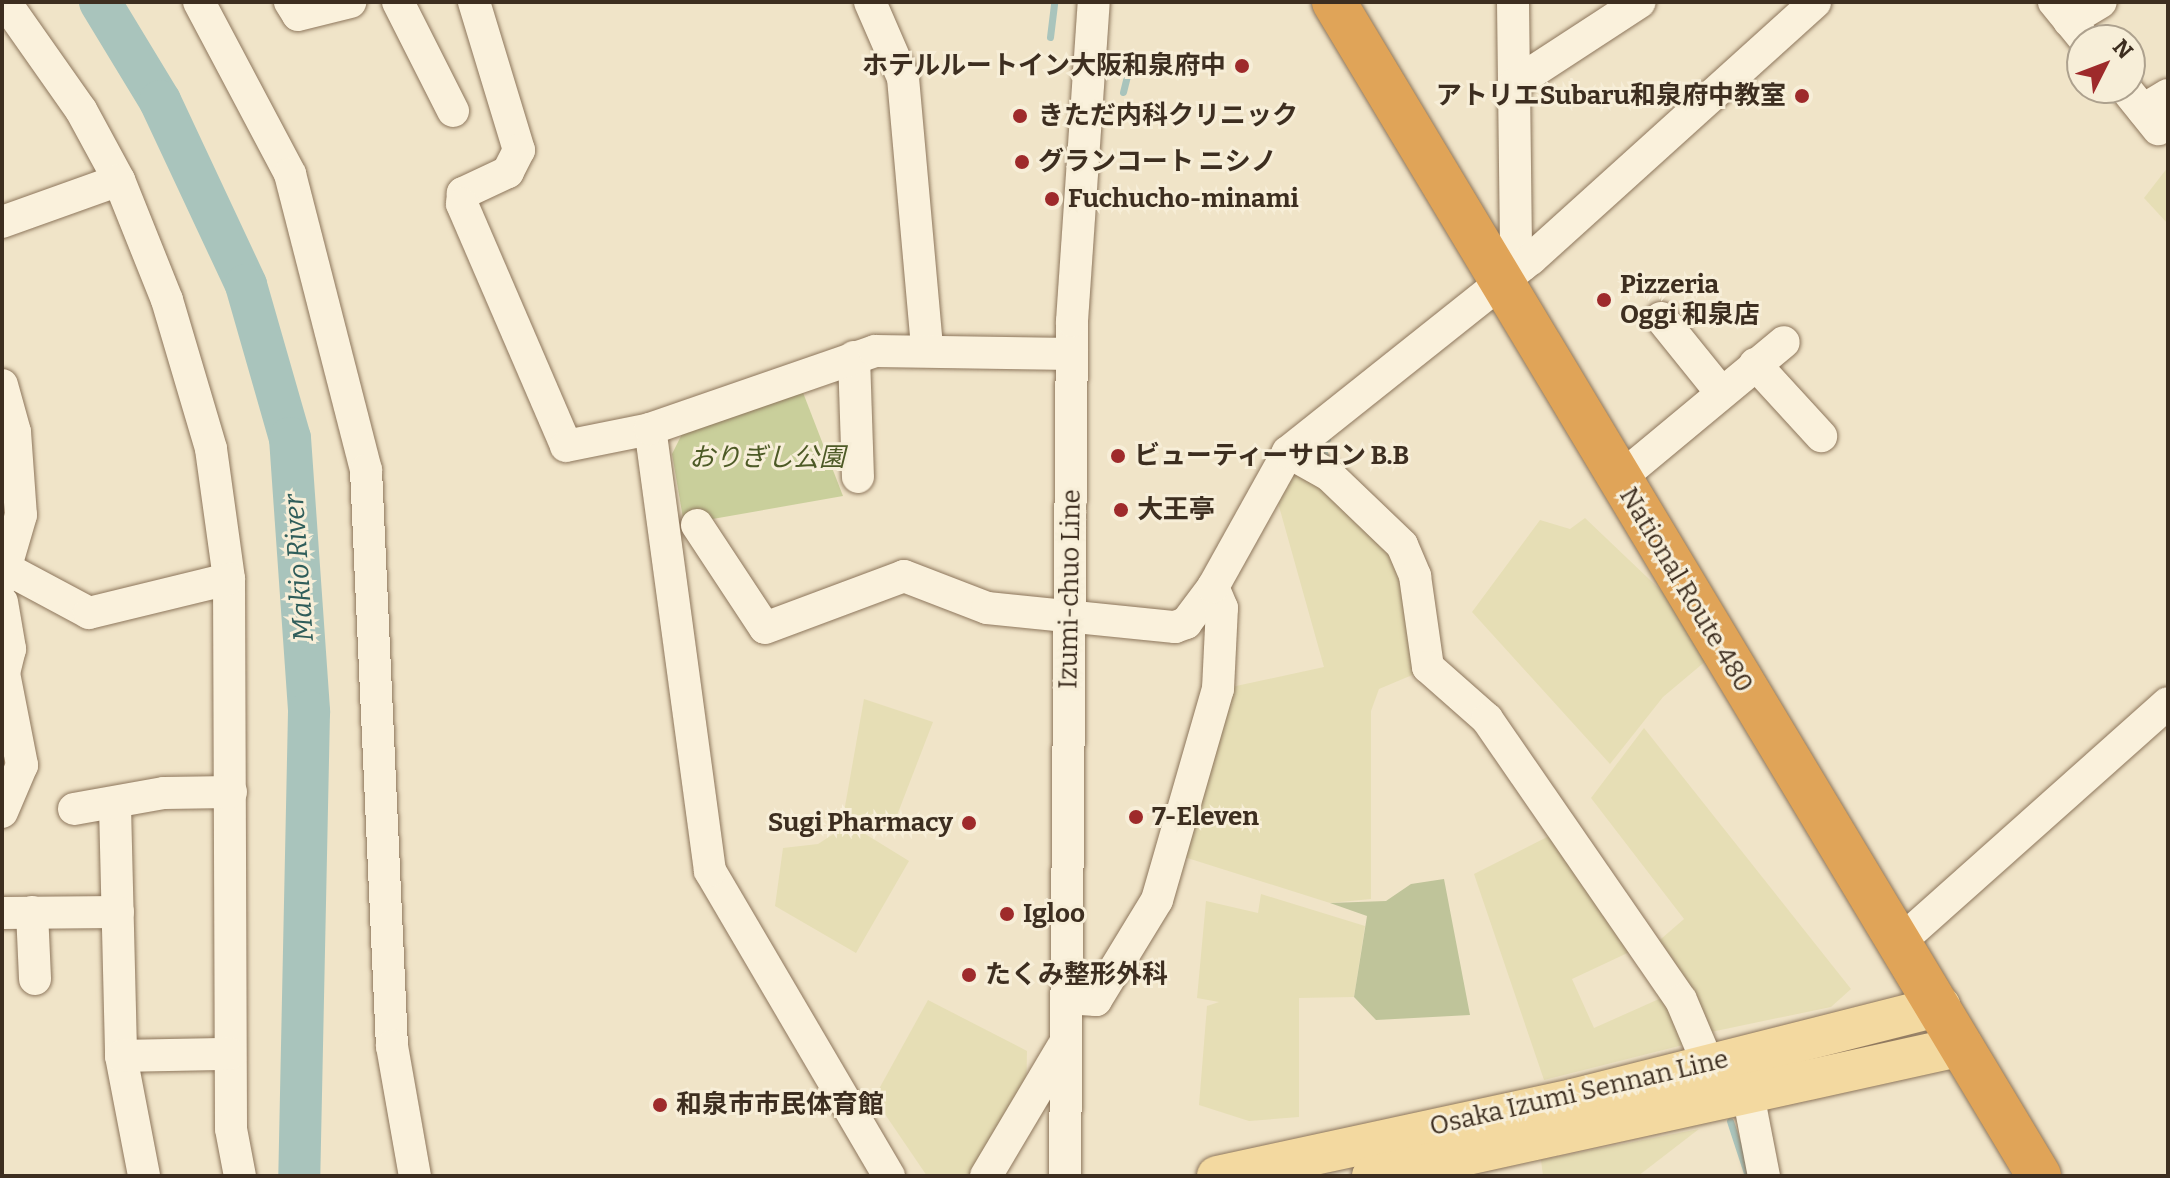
<!DOCTYPE html>
<meta charset="utf-8">
<style>
body{margin:0}
#map{position:relative;width:2170px;height:1178px;overflow:hidden;background:#f0e4c8;font-family:Bitter,"Noto Sans JP",serif}
div>[style]{position:absolute}
.farmland>*{inset:0;background:#e6deb5}
.green>*{inset:0;background:#c9cf9b}
.cemetery>*{inset:0;background:#bfc49a}
.stream>*{height:7px;margin:-3.5px;padding:0 3.5px;transform-origin:3.5px;border-radius:3.5px;background:#a9c4bc}
.river>*{height:42px;margin:-21px;padding:0 21px;transform-origin:21px;border-radius:21px;background:#a9c4bc}
.roads{filter:drop-shadow(0 0 2px #8d765c) drop-shadow(0 0 2px #8d765c)}
.minor>*{height:32px;margin:-16px;padding:0 16px;transform-origin:16px;border-radius:16px;background:#faf1dc}
.major>*{height:40px;margin:-20px;padding:0 20px;transform-origin:20px;border-radius:20px;background:#f3d9a0}
.highway>*{height:44px;margin:-22px;padding:0 22px;transform-origin:22px;border-radius:22px;background:#e0a458}
.dots>*{width:22px;height:22px;translate:-50% -50%;box-sizing:border-box;border:4px solid #f7eed8;border-radius:50%}
span{translate:-50% -50%;white-space:nowrap;text-align:center;line-height:1.15;-webkit-text-stroke:6px #f7eed8;paint-order:stroke}
.poi-label{font-size:26px;color:#3d2e20;font-weight:700}
.right{translate:-100% -50%;text-align:right}
.left{translate:0 -50%;text-align:left}
.park-label{font-size:26px;color:#4d5a26;font-style:italic}
.street-label{font-size:26px;color:#3d2e20}
.water-label{font-size:28px;color:#2f5d5a;font-style:italic}
.frame{position:absolute;inset:0;border:4px solid #3d2e20;pointer-events:none}
.north{position:absolute;left:2066px;top:24px;width:80px;height:80px;box-sizing:border-box;background:#f7eed8;border:2px solid #ada18e;border-radius:50%;rotate:48deg;font-size:22px;font-weight:700;line-height:32px;text-align:center;color:#3d2e20}
.north::after{content:'';display:block;margin:auto;width:28px;height:36px;background:#9e2a2b;clip-path:polygon(50% 0,100% 100%,50% 72%,0 100%)}
</style>
<div id="map">
<div class="farmland">
<div style="clip-path:polygon(2168px 167px,2168px 224px,2144px 198px)"></div>
<div style="clip-path:polygon(1295px 461px,1391px 542px,1424px 670px,1379px 689px,1371px 711px,1371px 899px,1330px 903px,1181px 856px,1222px 689px,1324px 667px,1275px 492px)"></div>
<div style="clip-path:polygon(1585px 518px,1671px 600px,1707px 660px,1663px 697px,1610px 764px,1472px 612px,1540px 520px,1570px 529px)"></div>
<div style="clip-path:polygon(864px 699px,933px 722px,891px 831px,844px 812px)"></div>
<div style="clip-path:polygon(1644px 728px,1851px 989px,1831px 1007px,1711px 1032px,1654px 945px,1684px 919px,1591px 798px)"></div>
<div style="clip-path:polygon(849px 824px,909px 861px,856px 953px,775px 906px,783px 848px,818px 844px)"></div>
<div style="clip-path:polygon(1549px 836px,1636px 949px,1572px 979px,1594px 1028px,1668px 995px,1695px 1042px,1544px 1080px,1474px 874px)"></div>
<div style="clip-path:polygon(1261px 894px,1365px 926px,1354px 997px,1299px 998px,1299px 1117px,1249px 1121px,1199px 1105px,1207px 1006px,1219px 1002px,1197px 998px,1206px 901px,1258px 913px)"></div>
<div style="clip-path:polygon(928px 1000px,1027px 1051px,1026px 1102px,980px 1176px,927px 1176px,874px 1098px)"></div>
<div style="clip-path:polygon(1699px 1129px,1638px 1176px,1543px 1176px,1541px 1160px)"></div>
</div>
<div class="green">
<div style="clip-path:polygon(802px 390px,843px 496px,684px 524px,672px 454px,683px 432px)"></div>
</div>
<div class="cemetery">
<div style="clip-path:polygon(1444px 879px,1470px 1015px,1376px 1020px,1354px 997px,1367px 916px,1330px 903px,1386px 901px,1411px 884px)"></div>
</div>
<div class="stream">
<div style="left:1050px;top:37px;width:35px;rotate:-83deg"></div>
<div style="left:1123px;top:92px;width:37px;rotate:-76deg"></div>
<div style="left:1132px;top:56px;width:8px;rotate:-173deg"></div>
<div style="left:1327px;top:439px;width:8px;rotate:135deg"></div>
<div style="left:1321px;top:445px;width:19px;rotate:69deg"></div>
<div style="left:1730px;top:1121px;width:58px;rotate:71.9deg"></div>
</div>
<div class="river">
<div style="left:100px;top:2px;width:116px;rotate:58.8deg"></div>
<div style="left:160px;top:101px;width:203px;rotate:64.9deg"></div>
<div style="left:246px;top:285px;width:159px;rotate:74deg"></div>
<div style="left:290px;top:438px;width:275px;rotate:86deg"></div>
<div style="left:309px;top:712px;width:464px;rotate:91.2deg"></div>
</div>
<div class="roads">
<div class="minor">
<div style="left:5px;top:2px;width:132px;rotate:54.9deg"></div>
<div style="left:81px;top:110px;width:80px;rotate:61.5deg"></div>
<div style="left:119px;top:180px;width:129px;rotate:68.2deg"></div>
<div style="left:167px;top:300px;width:155px;rotate:73.5deg"></div>
<div style="left:211px;top:449px;width:131px;rotate:82.1deg"></div>
<div style="left:229px;top:579px;width:550px;rotate:89.79deg"></div>
<div style="left:231px;top:1129px;width:48px;rotate:79.2deg"></div>
<div style="left:199px;top:2px;width:195px;rotate:62.1deg"></div>
<div style="left:290px;top:174px;width:306px;rotate:75.6deg"></div>
<div style="left:366px;top:470px;width:577px;rotate:87.42deg"></div>
<div style="left:392px;top:1046px;width:132px;rotate:80deg"></div>
<div style="left:290px;top:2px;width:15px;rotate:58deg"></div>
<div style="left:298px;top:15px;width:54px;rotate:-14deg"></div>
<div style="left:398px;top:2px;width:122px;rotate:63.2deg"></div>
<div style="left:474px;top:2px;width:155px;rotate:73.1deg"></div>
<div style="left:519px;top:150px;width:25px;rotate:117deg"></div>
<div style="left:508px;top:172px;width:50px;rotate:155deg"></div>
<div style="left:463px;top:193px;width:11px;rotate:95deg"></div>
<div style="left:462px;top:204px;width:263px;rotate:66.7deg"></div>
<div style="left:566px;top:446px;width:86px;rotate:-11.4deg"></div>
<div style="left:870px;top:2px;width:83px;rotate:66.5deg"></div>
<div style="left:903px;top:78px;width:272px;rotate:84.9deg"></div>
<div style="left:1513px;top:2px;width:244px;rotate:89.3deg"></div>
<div style="left:1516px;top:246px;width:20px;rotate:70deg"></div>
<div style="left:2054px;top:2px;width:49px;rotate:50.8deg"></div>
<div style="left:2069px;top:21px;width:37px;rotate:-31deg"></div>
<div style="left:1514px;top:84px;width:150px;rotate:-33.1deg"></div>
<div style="left:2125px;top:88px;width:53px;rotate:51.2deg"></div>
<div style="left:2143px;top:110px;width:29px;rotate:-31deg"></div>
<div style="left:2px;top:222px;width:124px;rotate:-19.7deg"></div>
<div style="left:1661px;top:318px;width:94px;rotate:51.1deg"></div>
<div style="left:854px;top:357px;width:120px;rotate:88.1deg"></div>
<div style="left:1755px;top:364px;width:98px;rotate:47.5deg"></div>
<div style="left:2px;top:385px;width:49px;rotate:74.5deg"></div>
<div style="left:15px;top:432px;width:83px;rotate:85.9deg"></div>
<div style="left:21px;top:515px;width:68px;rotate:106.3deg"></div>
<div style="left:1288px;top:452px;width:47px;rotate:29.3deg"></div>
<div style="left:1329px;top:475px;width:101px;rotate:43.8deg"></div>
<div style="left:1402px;top:545px;width:34px;rotate:67deg"></div>
<div style="left:1415px;top:576px;width:92px;rotate:81.9deg"></div>
<div style="left:1428px;top:667px;width:79px;rotate:41.4deg"></div>
<div style="left:1487px;top:719px;width:341px;rotate:55.4deg"></div>
<div style="left:1681px;top:1000px;width:69px;rotate:67.1deg"></div>
<div style="left:1619px;top:479px;width:214px;rotate:-39.7deg"></div>
<div style="left:697px;top:525px;width:123px;rotate:56.6deg"></div>
<div style="left:765px;top:628px;width:148px;rotate:-20.5deg"></div>
<div style="left:904px;top:576px;width:89px;rotate:21.1deg"></div>
<div style="left:987px;top:608px;width:189px;rotate:5.8deg"></div>
<div style="left:1175px;top:627px;width:12px;rotate:-20deg"></div>
<div style="left:1186px;top:623px;width:45px;rotate:-53.1deg"></div>
<div style="left:7px;top:569px;width:93px;rotate:28.2deg"></div>
<div style="left:89px;top:613px;width:144px;rotate:-13.7deg"></div>
<div style="left:2px;top:602px;width:48px;rotate:80.3deg"></div>
<div style="left:10px;top:649px;width:25px;rotate:104deg"></div>
<div style="left:4px;top:673px;width:94px;rotate:78.9deg"></div>
<div style="left:22px;top:765px;width:51px;rotate:113.1deg"></div>
<div style="left:115px;top:806px;width:250px;rotate:88.6deg"></div>
<div style="left:121px;top:1056px;width:122px;rotate:79.1deg"></div>
<div style="left:74px;top:809px;width:91px;rotate:-10.1deg"></div>
<div style="left:164px;top:793px;width:67px;rotate:-0.9deg"></div>
<div style="left:32px;top:912px;width:67px;rotate:87.4deg"></div>
<div style="left:2px;top:913px;width:116px;rotate:-0.5deg"></div>
<div style="left:1902px;top:940px;width:356px;rotate:-41.7deg"></div>
<div style="left:1066px;top:998px;width:30px;rotate:4deg"></div>
<div style="left:1096px;top:1000px;width:117px;rotate:-58.6deg"></div>
<div style="left:1157px;top:900px;width:220px;rotate:-73.9deg"></div>
<div style="left:1218px;top:689px;width:81px;rotate:-87.2deg"></div>
<div style="left:1222px;top:608px;width:23px;rotate:-113deg"></div>
<div style="left:1213px;top:587px;width:154px;rotate:-60.9deg"></div>
<div style="left:1288px;top:452px;width:310px;rotate:-38.5deg"></div>
<div style="left:1531px;top:259px;width:383px;rotate:-42.1deg"></div>
<div style="left:121px;top:1056px;width:109px;rotate:-1.1deg"></div>
<div style="left:1748px;top:1094px;width:84px;rotate:79deg"></div>
<div style="left:889px;top:1176px;width:354px;rotate:-120.4deg"></div>
<div style="left:710px;top:871px;width:446px;rotate:-97.7deg"></div>
<div style="left:650px;top:429px;width:238px;rotate:-19.1deg"></div>
<div style="left:875px;top:351px;width:197px;rotate:0.9deg"></div>
<div style="left:986px;top:1176px;width:149px;rotate:-59.3deg"></div>
<div style="left:1065px;top:1176px;width:855px;rotate:-89.53deg"></div>
<div style="left:1072px;top:321px;width:320px;rotate:-86.1deg"></div>
</div>
<div class="major">
<div style="left:1217px;top:1176px;width:364px;rotate:-12.2deg"></div>
<div style="left:1573px;top:1099px;width:379px;rotate:-14.2deg"></div>
<div style="left:1372px;top:1176px;width:605px;rotate:-12.41deg"></div>
</div>
<div class="highway">
<div style="left:1334px;top:2px;width:1369px;rotate:59.01deg"></div>
</div>
</div>
<div class="dots">
<div style="left:1242px;top:66px;background:#9e2a2b"></div>
<div style="left:1802px;top:96px;background:#9e2a2b"></div>
<div style="left:1020px;top:116px;background:#9e2a2b"></div>
<div style="left:1022px;top:162px;background:#9e2a2b"></div>
<div style="left:1052px;top:199px;background:#9e2a2b"></div>
<div style="left:1604px;top:300px;background:#9e2a2b"></div>
<div style="left:1118px;top:456px;background:#9e2a2b"></div>
<div style="left:1121px;top:510px;background:#9e2a2b"></div>
<div style="left:1136px;top:817px;background:#9e2a2b"></div>
<div style="left:969px;top:823px;background:#9e2a2b"></div>
<div style="left:1007px;top:914px;background:#9e2a2b"></div>
<div style="left:969px;top:975px;background:#9e2a2b"></div>
<div style="left:660px;top:1105px;background:#9e2a2b"></div>
</div>
<div class="poi-label">
<span class="right" style="left:1226px;top:66px">ホテルルートイン大阪和泉府中</span>
<span class="right" style="left:1786px;top:96px">アトリエSubaru和泉府中教室</span>
<span class="left" style="left:1038px;top:116px">きただ内科クリニック</span>
<span class="left" style="left:1038px;top:162px">グランコート ニシノ</span>
<span class="left" style="left:1068px;top:199px">Fuchucho-minami</span>
<span class="left" style="left:1620px;top:300px">Pizzeria<br>Oggi 和泉店</span>
<span class="left" style="left:1134px;top:456px">ビューティーサロン B.B</span>
<span class="left" style="left:1137px;top:510px">大王亭</span>
<span class="left" style="left:1152px;top:817px">7-Eleven</span>
<span class="right" style="left:953px;top:823px">Sugi Pharmacy</span>
<span class="left" style="left:1023px;top:914px">Igloo</span>
<span class="left" style="left:985px;top:975px">たくみ整形外科</span>
<span class="left" style="left:676px;top:1105px">和泉市市民体育館</span>
</div>
<div class="park-label">
<span style="left:767px;top:458px">おりぎし公園</span>
</div>
<div class="street-label">
<span style="left:1070px;top:589px;rotate:-89deg">Izumi-chuo Line</span>
<span style="left:1686px;top:590px;rotate:59deg">National Route 480</span>
<span style="left:1579px;top:1093px;rotate:-13deg">Osaka Izumi Sennan Line</span>
</div>
<div class="water-label">
<span style="left:299px;top:568px;rotate:-94deg">Makio River</span>
</div>
<div class="frame"></div>
<div class="north">N</div>
</div>
